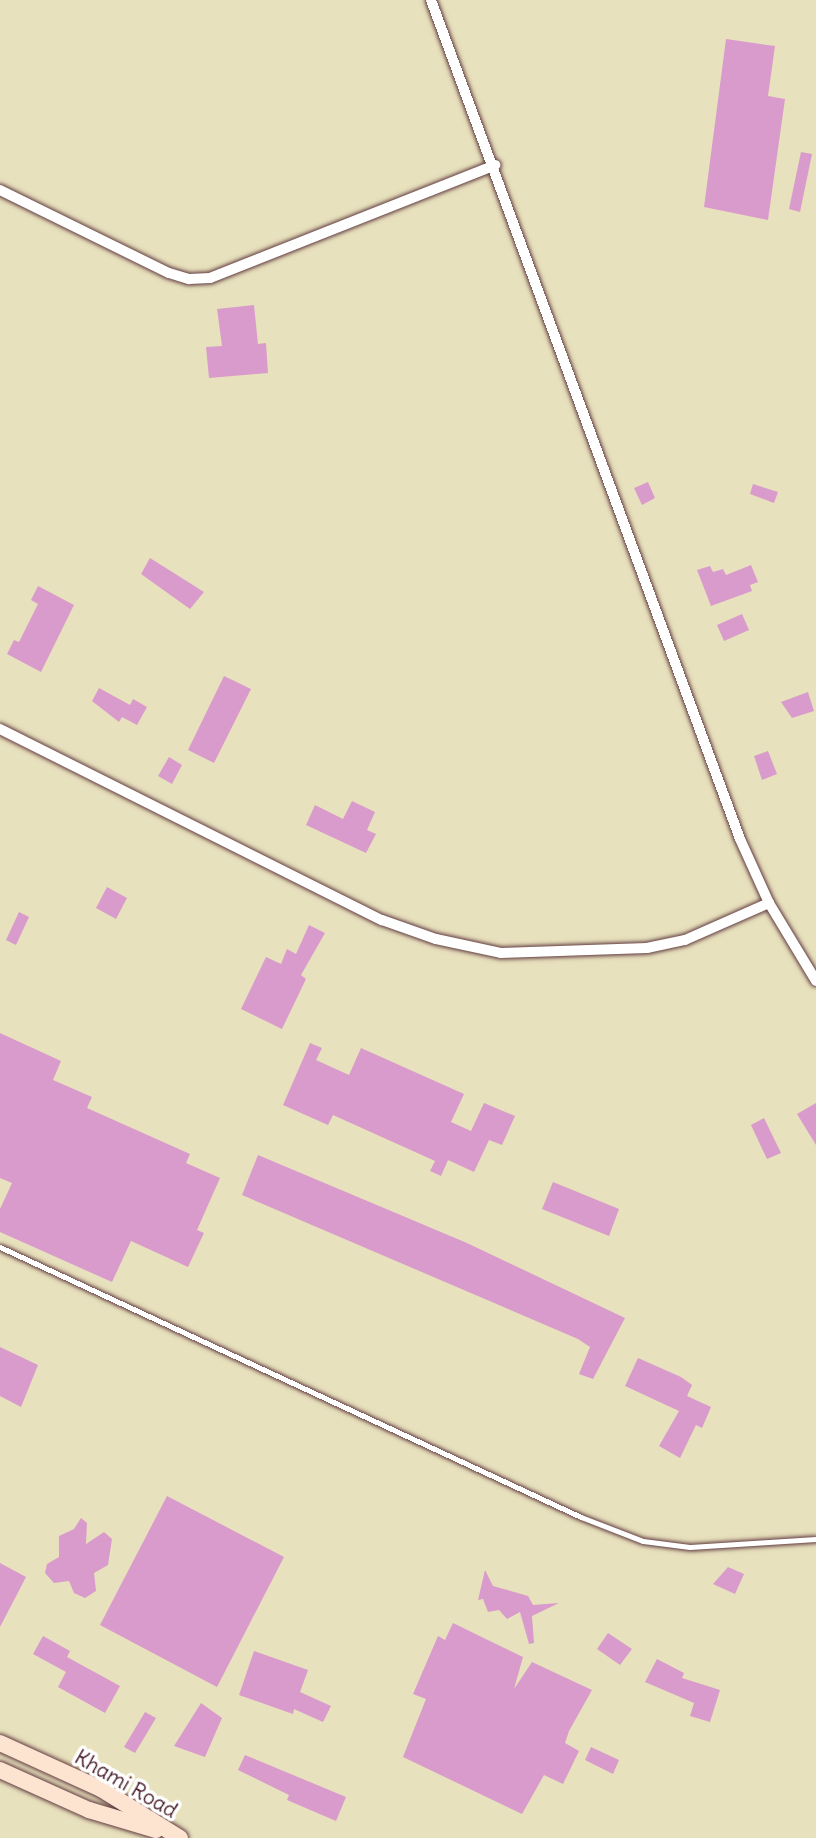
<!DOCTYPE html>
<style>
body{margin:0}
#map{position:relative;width:816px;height:1838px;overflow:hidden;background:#e8e1bd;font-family:Delius,sans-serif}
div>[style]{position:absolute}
.building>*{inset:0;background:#d99bcc}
.roads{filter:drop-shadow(0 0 2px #623c41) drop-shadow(0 0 2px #623c41)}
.lane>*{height:5px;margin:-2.5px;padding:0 2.5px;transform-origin:2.5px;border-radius:2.5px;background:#fff}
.street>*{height:10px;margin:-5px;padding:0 5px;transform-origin:5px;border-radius:5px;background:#fff}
.secondary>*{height:16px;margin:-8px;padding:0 8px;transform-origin:8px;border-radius:8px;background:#fde4d1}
span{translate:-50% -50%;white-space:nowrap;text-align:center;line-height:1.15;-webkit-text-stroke:7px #fff;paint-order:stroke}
.street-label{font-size:21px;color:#4a1f2b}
</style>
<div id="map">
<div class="building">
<div style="clip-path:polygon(726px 39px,775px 46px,768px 96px,785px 99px,768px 220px,704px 207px)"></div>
<div style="clip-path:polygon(801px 152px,812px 154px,800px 212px,789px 209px)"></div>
<div style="clip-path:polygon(254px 305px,258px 344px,266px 343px,268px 373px,209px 378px,206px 347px,222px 346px,217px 309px)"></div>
<div style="clip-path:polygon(648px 482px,655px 498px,642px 505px,634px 488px)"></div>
<div style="clip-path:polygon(753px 484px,778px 492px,774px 503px,750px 494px)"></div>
<div style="clip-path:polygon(150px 558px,204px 592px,190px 609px,141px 574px)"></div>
<div style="clip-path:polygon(751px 565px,758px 582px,750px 585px,752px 591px,711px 606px,697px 570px,710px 566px,713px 572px,723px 569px,726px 575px)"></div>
<div style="clip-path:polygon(38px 586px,74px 605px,41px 672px,7px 654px,14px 640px,19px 642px,38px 604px,31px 600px)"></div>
<div style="clip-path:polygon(742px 614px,749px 630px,724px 641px,717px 625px)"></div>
<div style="clip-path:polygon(224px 676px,251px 689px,214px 763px,188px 750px)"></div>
<div style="clip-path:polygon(99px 688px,130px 705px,133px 699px,147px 707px,137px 725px,122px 717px,119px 722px,92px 701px)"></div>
<div style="clip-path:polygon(808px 692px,814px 711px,792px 718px,781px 702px)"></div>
<div style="clip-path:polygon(768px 751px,777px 774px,762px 780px,754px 756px)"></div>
<div style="clip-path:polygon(169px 757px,182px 765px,172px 784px,158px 776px)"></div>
<div style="clip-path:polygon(352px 801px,375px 812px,367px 830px,376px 834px,366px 853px,306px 825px,315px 805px,343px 819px)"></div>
<div style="clip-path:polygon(107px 887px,127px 898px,116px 919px,96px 908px)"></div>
<div style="clip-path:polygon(19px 912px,29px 917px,16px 945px,6px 940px)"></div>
<div style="clip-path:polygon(309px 925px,325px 933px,301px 975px,306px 979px,282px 1029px,241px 1009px,266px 957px,281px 964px,287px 949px,296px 954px)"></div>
<div style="clip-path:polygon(0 1033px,61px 1061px,53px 1080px,92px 1097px,87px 1108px,190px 1154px,186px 1163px,220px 1178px,197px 1230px,204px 1233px,188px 1267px,131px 1241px,112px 1282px,0 1232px,0 1209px,12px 1183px,0 1178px)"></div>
<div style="clip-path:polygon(310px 1043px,322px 1048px,316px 1060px,349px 1075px,361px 1048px,464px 1094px,451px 1122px,471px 1131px,484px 1103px,515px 1116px,502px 1145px,489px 1140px,474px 1172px,448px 1160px,441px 1176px,430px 1171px,435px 1161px,333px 1115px,328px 1125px,283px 1105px)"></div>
<div style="clip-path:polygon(816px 1103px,816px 1145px,797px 1114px)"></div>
<div style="clip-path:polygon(764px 1118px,781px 1153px,767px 1159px,751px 1125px)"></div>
<div style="clip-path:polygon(258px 1155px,467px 1243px,625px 1318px,593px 1379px,579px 1374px,590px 1347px,578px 1339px,242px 1195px)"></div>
<div style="clip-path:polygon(553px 1182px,619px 1209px,609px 1236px,542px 1209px)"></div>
<div style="clip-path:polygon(0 1347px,38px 1365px,21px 1407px,0 1396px)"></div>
<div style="clip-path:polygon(638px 1358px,681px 1377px,692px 1385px,687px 1396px,711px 1407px,702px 1428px,696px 1425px,680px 1458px,659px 1446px,679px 1411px,625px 1386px)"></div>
<div style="clip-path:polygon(167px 1496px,284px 1557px,217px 1687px,100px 1625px)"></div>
<div style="clip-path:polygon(81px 1518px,87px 1523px,86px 1544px,104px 1532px,112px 1539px,108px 1565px,94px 1573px,96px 1591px,85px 1598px,74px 1593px,69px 1581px,54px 1583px,45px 1573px,47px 1564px,59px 1557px,59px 1536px,74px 1529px)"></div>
<div style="clip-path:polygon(0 1563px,26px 1577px,0 1627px)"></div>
<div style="clip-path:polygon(728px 1567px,744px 1574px,735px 1594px,713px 1584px)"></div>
<div style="clip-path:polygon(485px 1570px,493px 1586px,528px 1596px,533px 1605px,559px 1603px,532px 1616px,534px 1643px,529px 1644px,520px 1612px,507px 1619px,499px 1610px,488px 1612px,483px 1599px,478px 1600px)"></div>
<div style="clip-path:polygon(453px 1623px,523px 1657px,514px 1689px,532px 1662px,592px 1690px,569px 1731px,565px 1743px,579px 1751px,563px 1784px,544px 1775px,522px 1814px,403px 1757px,426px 1699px,413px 1694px,438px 1636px,445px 1640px)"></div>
<div style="clip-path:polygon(608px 1633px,632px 1649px,620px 1665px,597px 1649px)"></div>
<div style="clip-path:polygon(43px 1636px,70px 1651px,67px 1657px,120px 1686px,105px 1713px,58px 1687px,66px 1672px,33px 1654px)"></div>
<div style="clip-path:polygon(254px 1651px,308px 1670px,300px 1692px,331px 1706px,323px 1722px,294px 1709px,293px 1714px,239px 1695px)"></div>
<div style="clip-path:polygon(657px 1659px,684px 1673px,682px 1678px,720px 1690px,710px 1722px,690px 1716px,694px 1703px,645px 1682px)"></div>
<div style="clip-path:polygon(201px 1703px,222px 1718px,205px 1757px,174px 1746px)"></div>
<div style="clip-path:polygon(145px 1712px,156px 1718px,135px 1753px,124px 1747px)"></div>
<div style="clip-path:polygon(591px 1747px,619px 1760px,613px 1774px,585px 1760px)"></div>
<div style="clip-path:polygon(245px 1755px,346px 1797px,336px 1821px,287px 1800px,289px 1795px,238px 1770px)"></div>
</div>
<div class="roads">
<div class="lane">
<div style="left:0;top:1247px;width:641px;rotate:24.93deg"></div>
<div style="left:581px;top:1517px;width:66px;rotate:21.2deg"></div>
<div style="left:643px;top:1541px;width:47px;rotate:7.3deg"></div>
<div style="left:690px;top:1547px;width:126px;rotate:-3.6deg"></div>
</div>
<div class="street">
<div style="left:431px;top:0;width:894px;rotate:69.78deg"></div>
<div style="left:740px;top:839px;width:70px;rotate:65.6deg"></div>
<div style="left:769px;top:903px;width:91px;rotate:58.9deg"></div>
<div style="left:0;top:190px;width:188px;rotate:26.2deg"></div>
<div style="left:169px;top:273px;width:21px;rotate:17deg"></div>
<div style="left:189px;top:279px;width:21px;rotate:-3deg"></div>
<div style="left:210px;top:278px;width:307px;rotate:-21.6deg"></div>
<div style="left:0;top:729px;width:427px;rotate:26.6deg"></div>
<div style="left:382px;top:920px;width:57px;rotate:19.4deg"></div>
<div style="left:436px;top:939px;width:66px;rotate:12.2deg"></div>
<div style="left:501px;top:953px;width:146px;rotate:-2deg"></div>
<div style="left:647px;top:948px;width:39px;rotate:-12deg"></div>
<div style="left:685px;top:940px;width:92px;rotate:-23.8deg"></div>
</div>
<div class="secondary">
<div style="left:0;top:1743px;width:111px;rotate:24.5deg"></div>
<div style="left:101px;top:1789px;width:93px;rotate:31.8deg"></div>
<div style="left:0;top:1770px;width:98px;rotate:24.2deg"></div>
<div style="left:89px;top:1810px;width:70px;rotate:16.6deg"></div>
</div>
</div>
<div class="street-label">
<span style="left:126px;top:1784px;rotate:30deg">Khami Road</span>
</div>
</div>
